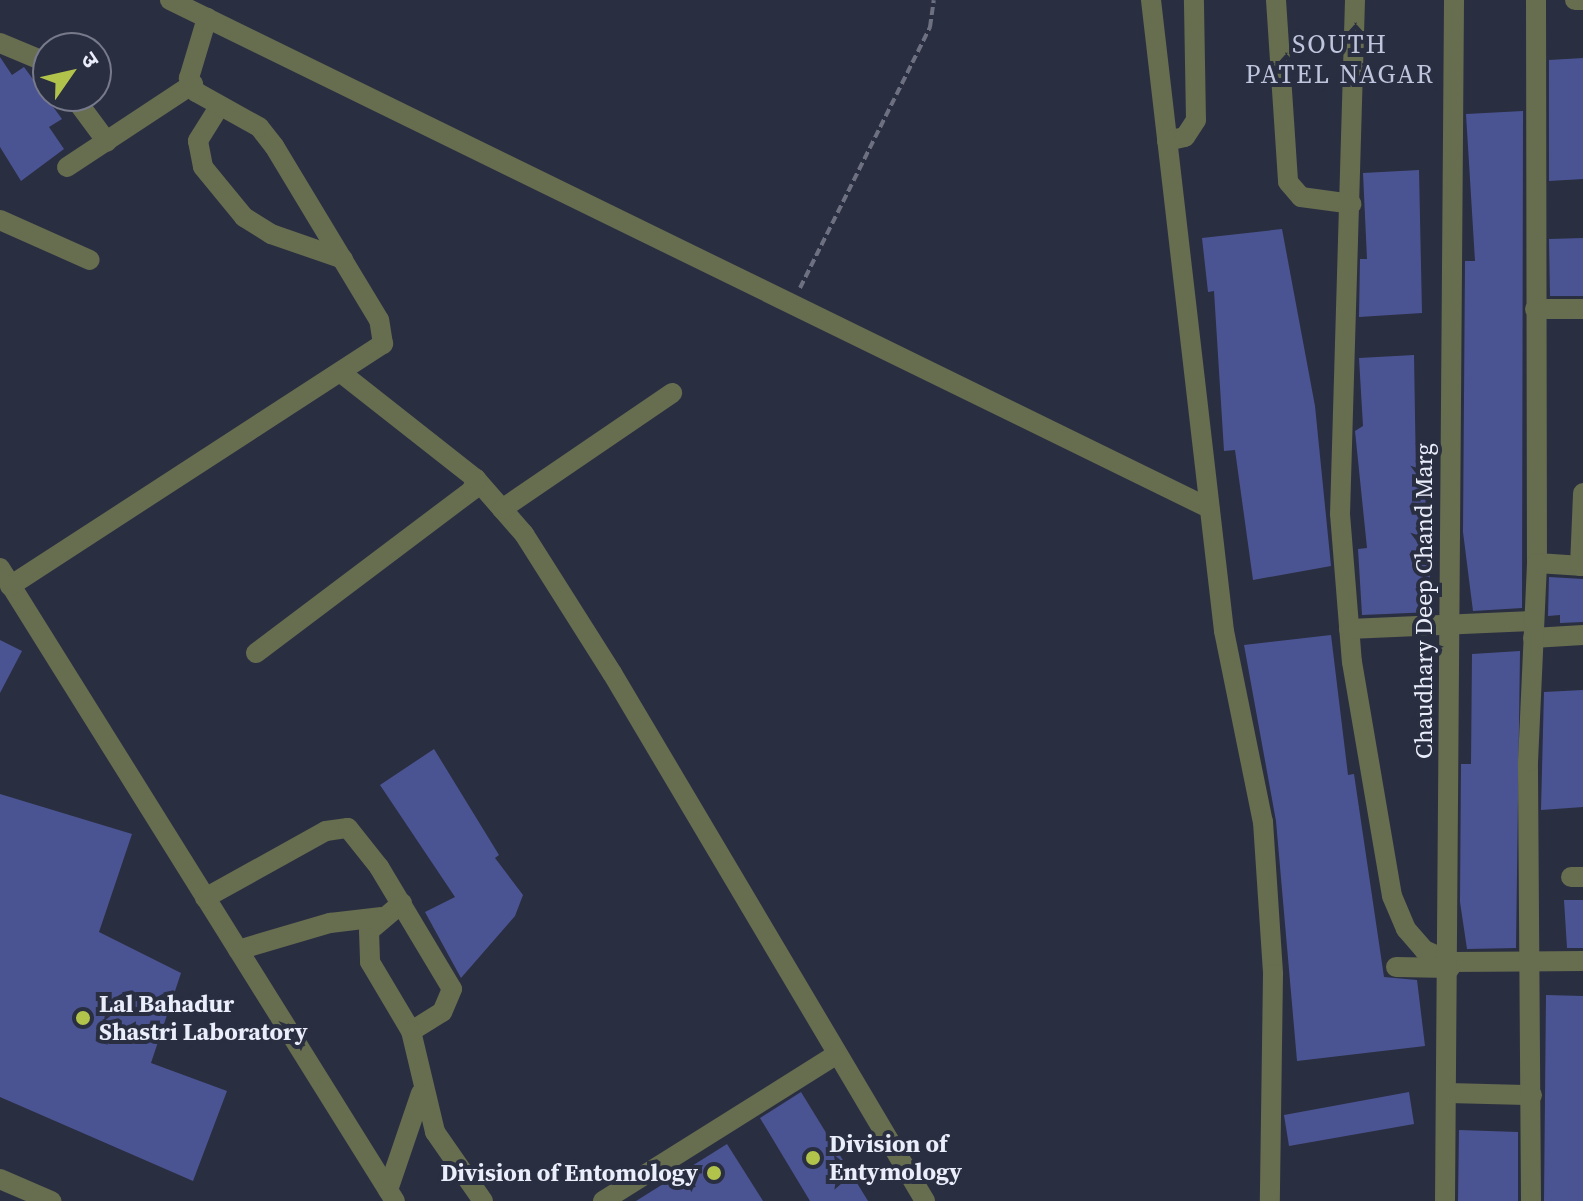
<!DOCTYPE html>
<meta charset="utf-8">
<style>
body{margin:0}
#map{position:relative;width:1583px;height:1201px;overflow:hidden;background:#2a2e41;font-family:"Source Serif 4","Noto Sans Devanagari",serif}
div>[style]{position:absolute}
.building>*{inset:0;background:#4b5492}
.path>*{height:4px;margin-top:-2px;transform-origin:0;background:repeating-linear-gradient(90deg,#6c7081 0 8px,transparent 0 12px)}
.minor>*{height:20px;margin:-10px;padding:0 10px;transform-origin:10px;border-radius:10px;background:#676d4f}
.dots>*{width:22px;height:22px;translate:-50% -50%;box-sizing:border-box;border:4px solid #2a2e41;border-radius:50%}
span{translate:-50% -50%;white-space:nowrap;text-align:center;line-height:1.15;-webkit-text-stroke:8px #2a2e41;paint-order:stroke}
.street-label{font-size:24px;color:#eaedfa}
.poi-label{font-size:24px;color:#eaedfa;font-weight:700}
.left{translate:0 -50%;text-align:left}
.right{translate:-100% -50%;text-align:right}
.neighbourhood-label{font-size:26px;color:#bfc5dd;letter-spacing:2px}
.north{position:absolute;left:32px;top:32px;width:80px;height:80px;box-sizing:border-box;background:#2a2e41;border:2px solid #777a8b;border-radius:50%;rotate:56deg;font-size:22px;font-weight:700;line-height:32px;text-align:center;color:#eaedfa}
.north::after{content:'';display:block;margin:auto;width:28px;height:36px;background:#b2c34c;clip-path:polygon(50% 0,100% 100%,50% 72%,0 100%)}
</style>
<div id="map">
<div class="building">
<div style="clip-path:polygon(0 57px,12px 75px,24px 67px,62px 119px,49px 127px,64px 149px,21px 181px,0 147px)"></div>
<div style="clip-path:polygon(1583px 58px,1583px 179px,1549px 181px,1549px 60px)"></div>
<div style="clip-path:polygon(1523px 111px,1522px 608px,1473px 611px,1463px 532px,1465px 261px,1475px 261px,1466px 114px)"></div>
<div style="clip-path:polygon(1419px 170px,1422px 313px,1359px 317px,1360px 259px,1367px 259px,1363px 173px)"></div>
<div style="clip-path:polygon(1282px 229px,1315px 406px,1331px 566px,1253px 580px,1235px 450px,1224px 451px,1214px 291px,1208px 292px,1202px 238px)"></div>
<div style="clip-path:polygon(1583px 238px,1583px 296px,1550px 296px,1549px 239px)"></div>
<div style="clip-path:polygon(1414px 355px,1416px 476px,1424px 476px,1432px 612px,1362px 615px,1358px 549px,1367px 548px,1355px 431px,1363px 426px,1359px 358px)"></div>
<div style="clip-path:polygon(1549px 577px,1583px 579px,1583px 622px,1560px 623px,1560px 615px,1548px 616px)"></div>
<div style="clip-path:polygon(1331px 635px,1348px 775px,1354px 774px,1384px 977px,1417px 980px,1425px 1046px,1297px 1061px,1276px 821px,1244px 645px)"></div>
<div style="clip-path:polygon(0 640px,22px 651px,0 693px)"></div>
<div style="clip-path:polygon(1520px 651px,1516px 948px,1467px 949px,1460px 902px,1461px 764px,1471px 764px,1472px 654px)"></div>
<div style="clip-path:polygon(1583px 690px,1583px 807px,1541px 810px,1544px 692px)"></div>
<div style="clip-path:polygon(434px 749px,499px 855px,495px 858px,523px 895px,515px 916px,461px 978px,425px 912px,455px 897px,380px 785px)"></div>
<div style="clip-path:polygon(0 794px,132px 834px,99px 932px,181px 973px,151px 1063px,227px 1091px,193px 1181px,0 1097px)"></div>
<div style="clip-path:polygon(1564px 900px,1583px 900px,1583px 948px,1567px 948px)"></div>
<div style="clip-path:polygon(1546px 995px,1583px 996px,1583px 1201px,1544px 1201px)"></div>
<div style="clip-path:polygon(801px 1092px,868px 1201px,810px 1201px,760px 1118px)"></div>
<div style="clip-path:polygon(1409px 1092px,1414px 1124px,1289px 1146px,1284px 1115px)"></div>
<div style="clip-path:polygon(1459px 1130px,1518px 1132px,1518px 1201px,1458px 1201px)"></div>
<div style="clip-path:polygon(727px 1144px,763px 1201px,636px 1201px)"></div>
</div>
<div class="path">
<div style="left:800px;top:288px;width:292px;rotate:-63.5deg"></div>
<div style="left:930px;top:27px;width:27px;rotate:-82deg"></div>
</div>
<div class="minor">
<div style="left:170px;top:0;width:1157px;rotate:26.06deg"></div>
<div style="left:1151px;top:0;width:635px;rotate:83.4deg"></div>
<div style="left:1224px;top:631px;width:195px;rotate:78.5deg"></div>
<div style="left:1263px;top:822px;width:152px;rotate:86.2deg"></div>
<div style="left:1273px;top:974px;width:227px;rotate:90.8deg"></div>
<div style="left:1276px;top:0;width:182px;rotate:86.2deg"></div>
<div style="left:1288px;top:182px;width:20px;rotate:49deg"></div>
<div style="left:1301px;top:197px;width:51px;rotate:7.8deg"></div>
<div style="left:1355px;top:0;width:514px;rotate:91.67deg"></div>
<div style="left:1340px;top:514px;width:148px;rotate:85.4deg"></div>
<div style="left:1352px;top:662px;width:237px;rotate:80.3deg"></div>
<div style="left:1392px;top:896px;width:36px;rotate:67deg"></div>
<div style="left:1406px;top:929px;width:28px;rotate:49deg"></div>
<div style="left:1424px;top:950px;width:30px;rotate:24deg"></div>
<div style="left:1451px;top:962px;width:132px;rotate:-0.4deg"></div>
<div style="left:1536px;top:0;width:563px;rotate:89.9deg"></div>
<div style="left:1537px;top:563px;width:46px;rotate:3.7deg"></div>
<div style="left:1575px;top:0;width:8px"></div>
<div style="left:0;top:43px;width:52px;rotate:22.6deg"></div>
<div style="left:73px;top:96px;width:57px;rotate:53.5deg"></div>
<div style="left:219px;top:107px;width:40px;rotate:122deg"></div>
<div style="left:198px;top:141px;width:26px;rotate:79deg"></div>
<div style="left:203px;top:167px;width:65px;rotate:50.6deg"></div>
<div style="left:244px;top:217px;width:32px;rotate:32deg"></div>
<div style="left:271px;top:234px;width:76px;rotate:19.1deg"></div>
<div style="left:1167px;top:141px;width:18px;rotate:-13deg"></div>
<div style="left:1185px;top:137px;width:20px;rotate:-57deg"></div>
<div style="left:1196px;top:120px;width:120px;rotate:-91deg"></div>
<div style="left:67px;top:167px;width:151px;rotate:-33.4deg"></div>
<div style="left:0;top:220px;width:98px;rotate:24deg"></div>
<div style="left:1535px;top:309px;width:48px"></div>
<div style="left:476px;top:479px;width:73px;rotate:48.9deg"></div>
<div style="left:524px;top:534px;width:165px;rotate:57.7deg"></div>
<div style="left:612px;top:673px;width:614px;rotate:59.34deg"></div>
<div style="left:502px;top:509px;width:206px;rotate:-34.3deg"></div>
<div style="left:1580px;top:566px;width:73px;rotate:-87.6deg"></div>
<div style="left:0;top:568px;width:746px;rotate:58.04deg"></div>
<div style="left:10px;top:586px;width:445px;rotate:-33deg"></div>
<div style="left:383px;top:344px;width:24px;rotate:-99deg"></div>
<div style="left:379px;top:320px;width:203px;rotate:-121.1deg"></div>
<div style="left:274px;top:146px;width:24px;rotate:-128deg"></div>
<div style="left:259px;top:127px;width:72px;rotate:-150.9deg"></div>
<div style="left:196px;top:92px;width:16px;rotate:-117deg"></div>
<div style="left:189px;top:78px;width:63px;rotate:-73.3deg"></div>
<div style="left:1349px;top:629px;width:185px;rotate:-2.5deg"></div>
<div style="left:1533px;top:638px;width:50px;rotate:-3.4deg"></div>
<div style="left:256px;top:653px;width:271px;rotate:-37deg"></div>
<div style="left:472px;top:490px;width:12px;rotate:-70deg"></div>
<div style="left:476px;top:479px;width:168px;rotate:-141.8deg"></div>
<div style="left:1571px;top:877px;width:12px"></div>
<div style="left:205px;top:898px;width:138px;rotate:-29deg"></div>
<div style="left:326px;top:831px;width:22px;rotate:-8deg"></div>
<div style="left:348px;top:828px;width:50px;rotate:51.5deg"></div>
<div style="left:379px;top:867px;width:142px;rotate:59.1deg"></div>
<div style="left:452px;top:989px;width:25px;rotate:113deg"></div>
<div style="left:442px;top:1012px;width:36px;rotate:148deg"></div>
<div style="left:402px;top:903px;width:43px;rotate:139.7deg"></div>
<div style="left:369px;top:931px;width:31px;rotate:88deg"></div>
<div style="left:370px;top:962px;width:80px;rotate:59.3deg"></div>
<div style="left:411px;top:1031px;width:104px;rotate:76.6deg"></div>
<div style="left:435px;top:1132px;width:84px;rotate:55.2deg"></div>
<div style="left:238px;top:950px;width:96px;rotate:-16.4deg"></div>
<div style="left:330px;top:923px;width:50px;rotate:-6.8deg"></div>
<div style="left:1396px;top:967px;width:54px;rotate:1.1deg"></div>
<div style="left:1448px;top:1093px;width:84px;rotate:1.4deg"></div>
<div style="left:0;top:1179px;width:56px;rotate:23.3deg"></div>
<div style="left:388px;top:1190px;width:102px;rotate:-71.2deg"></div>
<div style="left:603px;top:1201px;width:276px;rotate:-32.1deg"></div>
<div style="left:1445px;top:1201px;width:1201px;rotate:-89.57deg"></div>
<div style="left:1531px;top:1201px;width:439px;rotate:-90.4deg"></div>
<div style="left:1528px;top:762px;width:199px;rotate:-87.4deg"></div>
</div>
<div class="dots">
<div style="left:83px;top:1018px;background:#b2c34c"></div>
<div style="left:813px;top:1158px;background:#b2c34c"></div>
<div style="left:714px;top:1173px;background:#b2c34c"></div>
</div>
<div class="street-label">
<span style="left:1424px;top:601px;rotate:-90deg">Chaudhary Deep Chand Marg</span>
</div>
<div class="poi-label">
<span class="left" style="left:99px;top:1018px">Lal Bahadur<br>Shastri Laboratory</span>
<span class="left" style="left:829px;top:1158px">Division of<br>Entymology</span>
<span class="right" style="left:698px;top:1173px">Division of Entomology</span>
</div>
<div class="neighbourhood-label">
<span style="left:1340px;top:60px">SOUTH<br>PATEL NAGAR</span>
</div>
<div class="north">उ</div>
</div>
